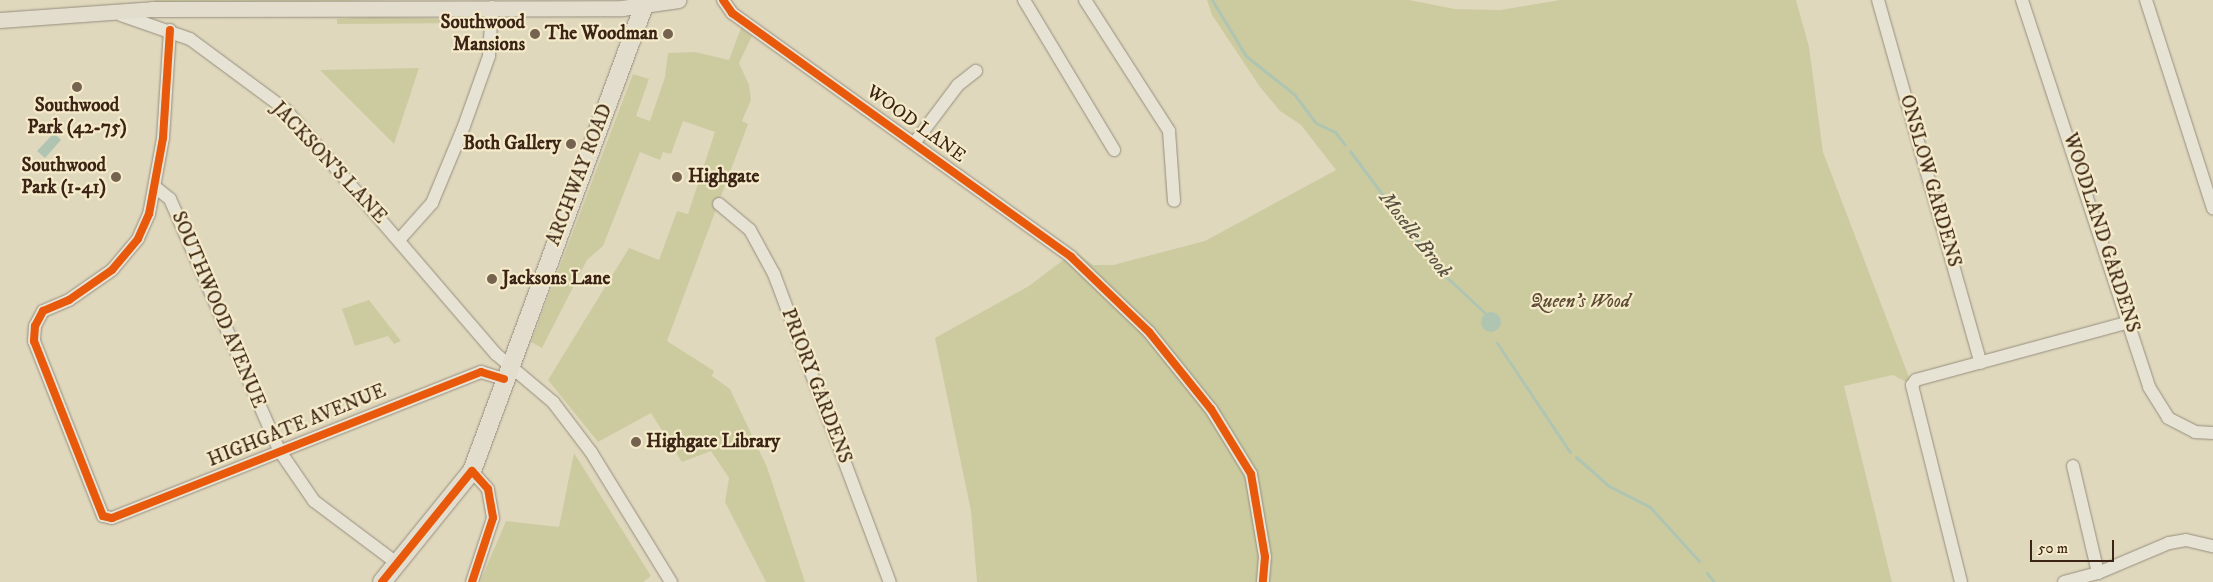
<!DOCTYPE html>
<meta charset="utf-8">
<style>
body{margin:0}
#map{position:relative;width:2213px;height:582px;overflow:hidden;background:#e0d8bd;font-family:"IM FELL DW Pica",serif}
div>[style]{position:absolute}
.green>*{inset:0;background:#cccba0}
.water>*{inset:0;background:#afc5b2}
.round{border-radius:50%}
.stream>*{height:3px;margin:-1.5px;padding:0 1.5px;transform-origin:1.5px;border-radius:1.5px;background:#afc5b2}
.roads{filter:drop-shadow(0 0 1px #968e7e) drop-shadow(0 0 1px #968e7e)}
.minor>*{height:12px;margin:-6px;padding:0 6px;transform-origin:6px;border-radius:6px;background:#e6e2d4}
.major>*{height:15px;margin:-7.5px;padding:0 7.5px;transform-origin:7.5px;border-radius:7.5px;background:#e2ddcd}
.highway>*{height:18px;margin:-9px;padding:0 9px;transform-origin:9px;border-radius:9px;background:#e2ddcd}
.cycleway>*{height:8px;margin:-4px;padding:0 4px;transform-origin:4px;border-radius:4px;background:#e8590c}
.dots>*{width:14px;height:14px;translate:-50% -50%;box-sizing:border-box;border:2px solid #f5ebca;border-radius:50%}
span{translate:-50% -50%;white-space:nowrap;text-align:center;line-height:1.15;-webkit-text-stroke:4.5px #f5ebca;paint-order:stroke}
.poi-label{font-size:19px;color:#3b2415;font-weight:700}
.right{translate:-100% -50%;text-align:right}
.left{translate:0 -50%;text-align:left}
.street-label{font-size:19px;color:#3b2415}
.park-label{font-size:19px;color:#5b4b32;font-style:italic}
.water-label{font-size:20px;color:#585243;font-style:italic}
.scale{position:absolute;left:2030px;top:540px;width:84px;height:22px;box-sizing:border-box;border:2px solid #3b2415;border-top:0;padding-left:6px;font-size:15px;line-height:18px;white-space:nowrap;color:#3b2415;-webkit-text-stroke:4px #f5ebca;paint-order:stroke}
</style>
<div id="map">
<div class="green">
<div style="clip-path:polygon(154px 0,388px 0,154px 6px)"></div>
<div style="clip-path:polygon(1207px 0,1409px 0,1455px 9px,1500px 10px,1560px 0,1796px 0,1809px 47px,1823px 152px,1912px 385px,1893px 375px,1844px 386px,1892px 582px,977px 582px,971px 511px,935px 338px,1029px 286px,1075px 251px,1093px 265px,1113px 265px,1205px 241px,1336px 170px,1301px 125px,1280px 111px,1260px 87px,1212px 15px)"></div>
<div style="clip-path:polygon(373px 17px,486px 20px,486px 23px,337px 24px,337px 19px)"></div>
<div style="clip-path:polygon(741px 28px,752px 36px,739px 63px,749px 85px,751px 100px,742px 121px,748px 124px,667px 341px,714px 371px,712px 376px,730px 389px,767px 467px,805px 582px,766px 582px,725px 502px,729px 478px,711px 451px,682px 462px,651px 413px,598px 442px,548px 380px,629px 248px,659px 260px,677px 211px,688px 214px,715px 132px,683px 121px,671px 154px,663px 152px,660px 160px,640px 152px,603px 246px,587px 260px,542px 348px,531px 342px,633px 74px,649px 79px,636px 116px,650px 121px,665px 77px,668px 53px,695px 52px,729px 60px)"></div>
<div style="clip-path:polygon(419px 68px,394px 144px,320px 70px)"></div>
<div style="clip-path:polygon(369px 300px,401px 341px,394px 344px,388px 336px,355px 346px,342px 309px)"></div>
<div style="clip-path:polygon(574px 453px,651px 576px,643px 582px,480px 582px,506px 521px,559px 527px)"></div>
</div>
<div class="water">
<div style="clip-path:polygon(54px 133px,61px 140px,45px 158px,37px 151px)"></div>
<div class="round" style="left:1481px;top:312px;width:20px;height:20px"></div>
</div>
<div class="stream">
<div style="left:1212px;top:0;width:66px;rotate:58.7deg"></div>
<div style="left:1246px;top:56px;width:61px;rotate:38.4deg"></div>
<div style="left:1294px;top:94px;width:36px;rotate:53deg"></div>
<div style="left:1316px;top:123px;width:21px;rotate:25deg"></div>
<div style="left:1335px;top:132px;width:16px;rotate:52deg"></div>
<div style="left:1350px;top:151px;width:147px;rotate:53.3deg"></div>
<div style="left:1438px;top:269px;width:64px;rotate:43.1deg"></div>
<div style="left:1497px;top:343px;width:131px;rotate:56.2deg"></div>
<div style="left:1576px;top:457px;width:44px;rotate:41.3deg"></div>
<div style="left:1609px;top:486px;width:46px;rotate:27.1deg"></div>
<div style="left:1650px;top:507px;width:73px;rotate:47.8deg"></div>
<div style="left:1707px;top:573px;width:11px;rotate:52deg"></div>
</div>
<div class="roads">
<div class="minor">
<div style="left:723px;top:0;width:16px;rotate:55deg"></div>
<div style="left:732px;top:13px;width:418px;rotate:35.7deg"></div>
<div style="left:1071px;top:257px;width:108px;rotate:43.9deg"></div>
<div style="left:1149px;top:332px;width:99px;rotate:51.2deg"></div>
<div style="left:1211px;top:409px;width:76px;rotate:58.4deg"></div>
<div style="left:1251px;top:474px;width:84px;rotate:80.4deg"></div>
<div style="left:1265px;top:557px;width:25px;rotate:95deg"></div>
<div style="left:1024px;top:0;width:175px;rotate:59deg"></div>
<div style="left:1085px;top:0;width:156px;rotate:57.3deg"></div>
<div style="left:1169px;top:131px;width:70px;rotate:85.9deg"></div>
<div style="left:1878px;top:0;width:377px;rotate:74.2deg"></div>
<div style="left:2022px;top:0;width:407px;rotate:71.8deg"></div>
<div style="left:2149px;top:387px;width:36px;rotate:58deg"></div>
<div style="left:2168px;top:418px;width:30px;rotate:27deg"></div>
<div style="left:2195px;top:432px;width:18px;rotate:3deg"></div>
<div style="left:2146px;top:0;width:219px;rotate:72.2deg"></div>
<div style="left:121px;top:15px;width:73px;rotate:19.2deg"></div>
<div style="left:190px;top:39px;width:119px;rotate:36.5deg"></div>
<div style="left:286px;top:110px;width:322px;rotate:49.3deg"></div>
<div style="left:496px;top:354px;width:75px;rotate:40.1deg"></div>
<div style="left:553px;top:402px;width:63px;rotate:52.8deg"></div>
<div style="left:591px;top:452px;width:153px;rotate:58.4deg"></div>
<div style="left:170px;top:30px;width:108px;rotate:93.7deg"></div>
<div style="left:163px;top:138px;width:77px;rotate:100.4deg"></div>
<div style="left:149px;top:214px;width:27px;rotate:114deg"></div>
<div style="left:138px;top:239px;width:40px;rotate:130deg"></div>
<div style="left:112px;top:270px;width:52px;rotate:145.1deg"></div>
<div style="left:69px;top:300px;width:28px;rotate:157deg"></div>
<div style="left:43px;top:311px;width:17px;rotate:118deg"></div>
<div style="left:35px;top:326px;width:15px;rotate:94deg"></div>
<div style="left:34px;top:341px;width:188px;rotate:68.5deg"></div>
<div style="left:103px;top:516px;width:9px;rotate:13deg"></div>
<div style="left:112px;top:518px;width:397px;rotate:-21.6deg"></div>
<div style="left:481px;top:372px;width:24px;rotate:17deg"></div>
<div style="left:915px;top:142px;width:71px;rotate:-53deg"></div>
<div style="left:958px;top:85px;width:23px;rotate:-38deg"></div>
<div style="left:155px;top:187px;width:19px;rotate:39deg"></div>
<div style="left:170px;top:199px;width:274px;rotate:66.5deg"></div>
<div style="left:279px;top:450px;width:62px;rotate:55.5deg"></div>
<div style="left:314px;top:501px;width:105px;rotate:36.9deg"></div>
<div style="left:719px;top:204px;width:40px;rotate:40deg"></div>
<div style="left:750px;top:230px;width:50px;rotate:61.4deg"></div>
<div style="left:774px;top:274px;width:329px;rotate:69.4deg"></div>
<div style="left:399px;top:240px;width:50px;rotate:-48.3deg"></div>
<div style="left:432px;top:203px;width:83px;rotate:-67.4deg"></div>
<div style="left:464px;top:126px;width:74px;rotate:-70.3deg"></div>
<div style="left:489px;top:56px;width:49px;rotate:-86.5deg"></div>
<div style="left:2073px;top:466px;width:110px;rotate:76.8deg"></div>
<div style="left:472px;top:582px;width:67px;rotate:-71.8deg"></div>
<div style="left:493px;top:518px;width:29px;rotate:-100deg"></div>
<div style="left:488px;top:489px;width:24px;rotate:-132deg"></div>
<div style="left:1961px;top:582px;width:203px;rotate:-104deg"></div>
<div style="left:1912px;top:385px;width:6px;rotate:-51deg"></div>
<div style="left:1916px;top:380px;width:221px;rotate:-15.2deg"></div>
<div style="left:2064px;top:582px;width:35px;rotate:-15deg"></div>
<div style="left:2098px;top:573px;width:77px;rotate:-22.9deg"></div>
<div style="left:2169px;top:543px;width:17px;rotate:-10deg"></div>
<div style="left:2186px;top:540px;width:28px;rotate:13deg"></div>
</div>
<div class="major">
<div style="left:0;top:20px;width:152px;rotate:-4.1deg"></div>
<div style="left:152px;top:9px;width:470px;rotate:-0.1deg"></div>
<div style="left:622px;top:8px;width:57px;rotate:-8.1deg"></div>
</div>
<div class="highway">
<div style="left:382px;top:582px;width:143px;rotate:-51deg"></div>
<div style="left:472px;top:471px;width:502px;rotate:-69.72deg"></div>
</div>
</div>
<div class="cycleway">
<div style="left:723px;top:0;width:16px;rotate:55deg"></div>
<div style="left:732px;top:13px;width:418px;rotate:35.7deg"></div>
<div style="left:1071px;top:257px;width:108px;rotate:43.9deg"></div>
<div style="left:1149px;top:332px;width:99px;rotate:51.2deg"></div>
<div style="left:1211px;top:409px;width:76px;rotate:58.4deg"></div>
<div style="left:1251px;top:474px;width:84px;rotate:80.4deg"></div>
<div style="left:1265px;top:557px;width:25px;rotate:95deg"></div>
<div style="left:170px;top:30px;width:108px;rotate:93.7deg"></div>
<div style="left:163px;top:138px;width:77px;rotate:100.4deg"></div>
<div style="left:149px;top:214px;width:27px;rotate:114deg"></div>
<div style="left:138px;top:239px;width:40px;rotate:130deg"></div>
<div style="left:112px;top:270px;width:52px;rotate:145.1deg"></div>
<div style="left:69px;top:300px;width:28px;rotate:157deg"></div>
<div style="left:43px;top:311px;width:17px;rotate:118deg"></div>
<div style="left:35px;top:326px;width:15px;rotate:94deg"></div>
<div style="left:34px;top:341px;width:188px;rotate:68.5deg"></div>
<div style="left:103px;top:516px;width:9px;rotate:13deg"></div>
<div style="left:112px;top:518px;width:397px;rotate:-21.6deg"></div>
<div style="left:481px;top:372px;width:24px;rotate:17deg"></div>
<div style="left:382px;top:582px;width:143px;rotate:-51deg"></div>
<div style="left:472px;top:471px;width:24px;rotate:48deg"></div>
<div style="left:488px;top:489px;width:29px;rotate:80deg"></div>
<div style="left:493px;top:518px;width:67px;rotate:108.2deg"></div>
</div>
<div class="dots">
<div style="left:535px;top:34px;background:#756350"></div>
<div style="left:668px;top:34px;background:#756350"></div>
<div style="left:77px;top:87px;background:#756350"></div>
<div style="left:571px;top:144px;background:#756350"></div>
<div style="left:116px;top:177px;background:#756350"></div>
<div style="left:677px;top:177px;background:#756350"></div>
<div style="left:492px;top:279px;background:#756350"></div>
<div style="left:636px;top:442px;background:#756350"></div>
</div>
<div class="poi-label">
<span class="right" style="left:525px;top:34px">Southwood<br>Mansions</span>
<span class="right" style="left:658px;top:34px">The Woodman</span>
<span style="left:77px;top:117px">Southwood<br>Park (42-75)</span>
<span class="right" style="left:561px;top:144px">Both Gallery</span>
<span class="right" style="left:106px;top:177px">Southwood<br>Park (1-41)</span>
<span class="left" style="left:688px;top:177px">Highgate</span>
<span class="left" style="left:502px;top:279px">Jacksons Lane</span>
<span class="left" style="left:646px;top:442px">Highgate Library</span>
</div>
<div class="street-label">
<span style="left:916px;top:124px;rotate:36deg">WOOD LANE</span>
<span style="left:329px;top:163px;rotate:47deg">JACKSON'S LANE</span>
<span style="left:580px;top:175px;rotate:-69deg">ARCHWAY ROAD</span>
<span style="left:1930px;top:181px;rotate:74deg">ONSLOW GARDENS</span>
<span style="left:2101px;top:233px;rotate:72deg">WOODLAND GARDENS</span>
<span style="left:218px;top:310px;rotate:67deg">SOUTHWOOD AVENUE</span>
<span style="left:816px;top:386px;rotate:69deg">PRIORY GARDENS</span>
<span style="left:297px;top:426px;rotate:-22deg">HIGHGATE AVENUE</span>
</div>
<div class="park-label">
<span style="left:1580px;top:302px">Queen’s Wood</span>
</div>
<div class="water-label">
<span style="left:1415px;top:235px;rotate:52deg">Moselle Brook</span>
</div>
<div class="scale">50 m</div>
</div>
